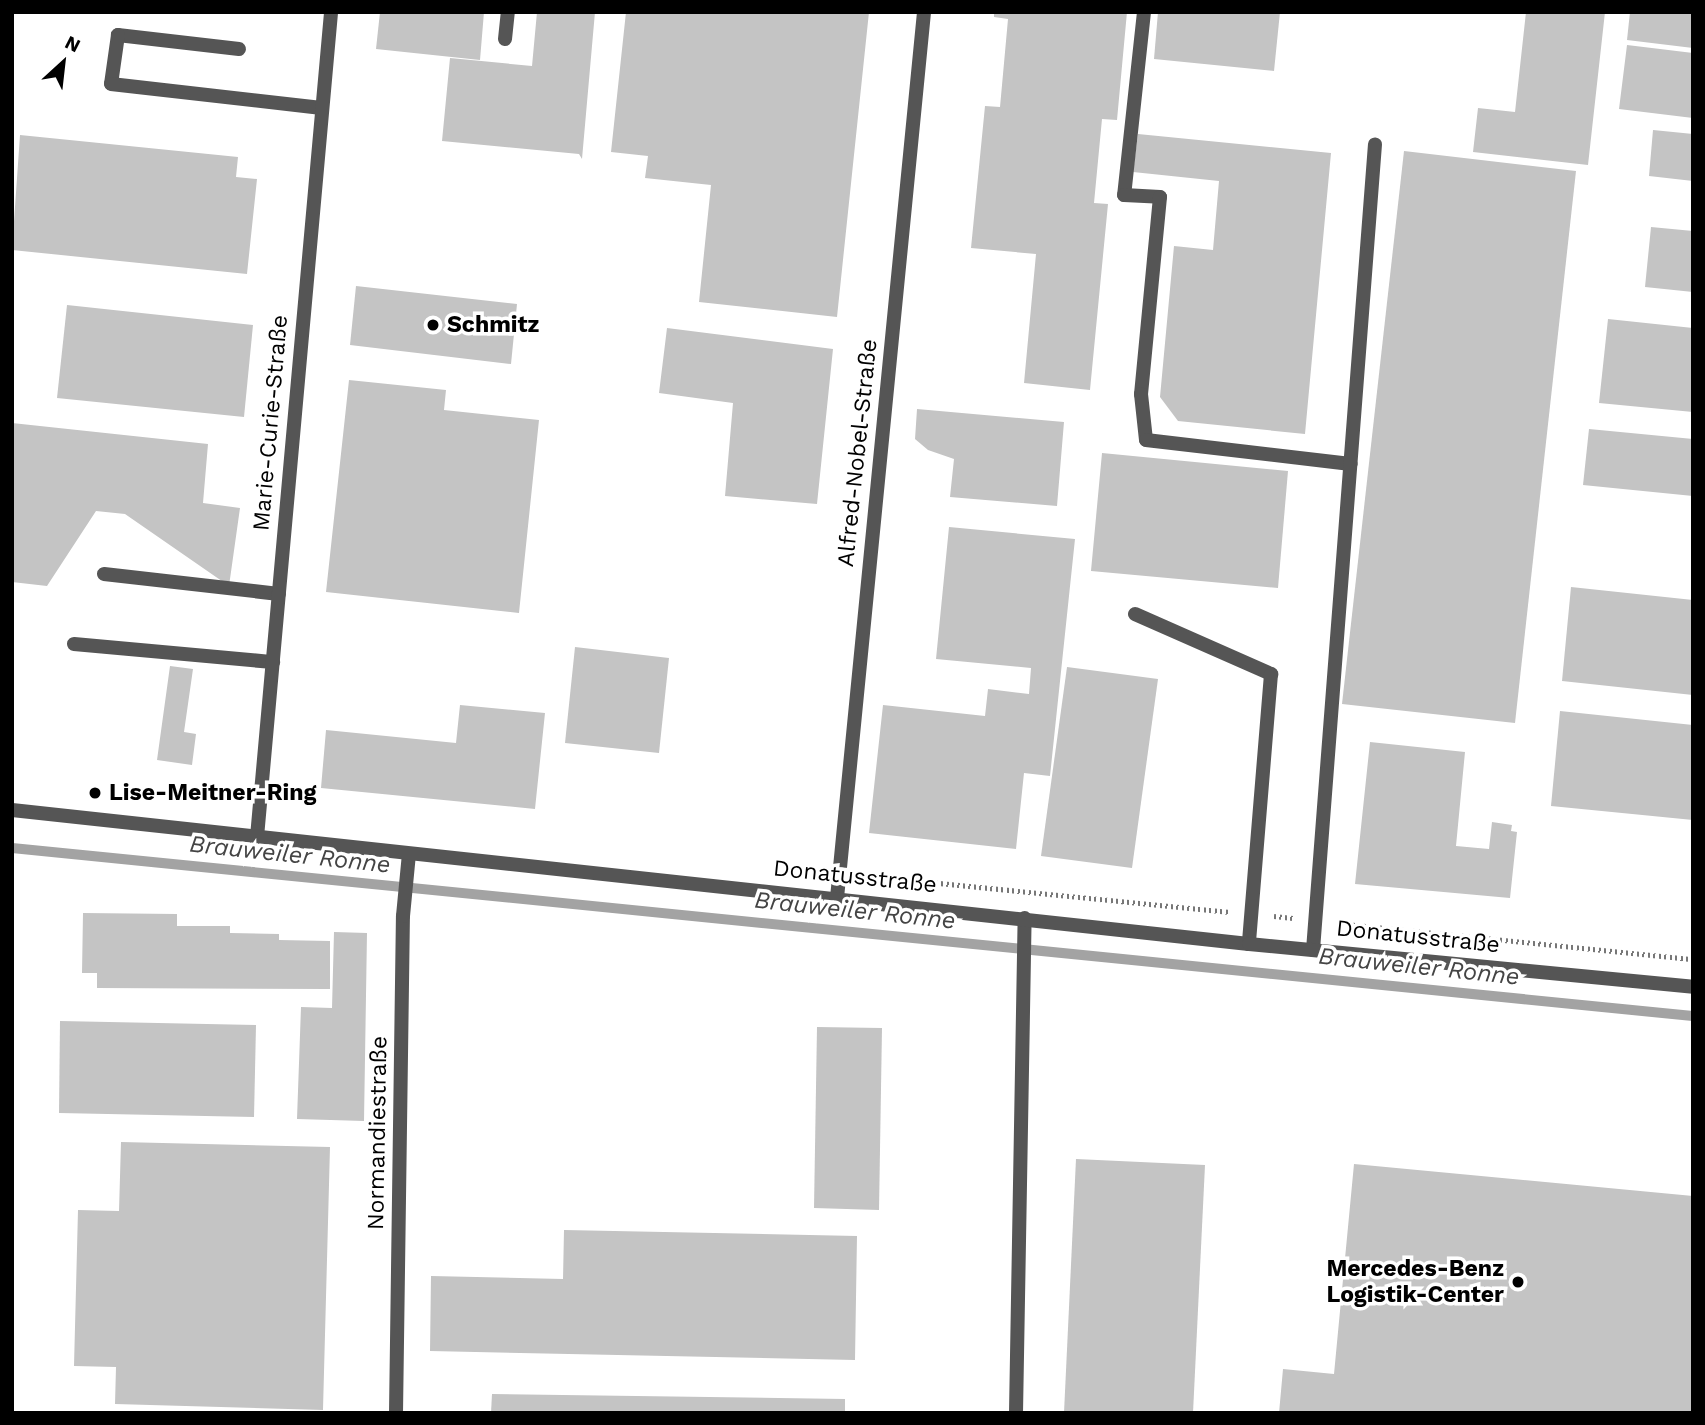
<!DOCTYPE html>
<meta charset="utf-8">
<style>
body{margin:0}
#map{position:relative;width:1705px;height:1425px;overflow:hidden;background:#fff;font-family:"Work Sans",sans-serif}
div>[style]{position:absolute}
.stream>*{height:10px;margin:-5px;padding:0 5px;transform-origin:5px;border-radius:5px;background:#a3a3a3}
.building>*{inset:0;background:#c4c4c4}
.path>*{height:4.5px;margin-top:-2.25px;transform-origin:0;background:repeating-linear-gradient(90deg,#777 0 2px,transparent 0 5.5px)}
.service>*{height:14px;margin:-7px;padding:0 7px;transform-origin:7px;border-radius:7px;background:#555}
.minor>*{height:14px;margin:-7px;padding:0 7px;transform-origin:7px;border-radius:7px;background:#555}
.tertiary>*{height:14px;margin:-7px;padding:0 7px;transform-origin:7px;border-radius:7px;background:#555}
.dots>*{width:19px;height:19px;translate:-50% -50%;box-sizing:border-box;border:4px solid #fff;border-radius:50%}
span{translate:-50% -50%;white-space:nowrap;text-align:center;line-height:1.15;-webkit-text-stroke:7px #fff;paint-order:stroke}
.poi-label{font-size:23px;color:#000;font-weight:700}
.left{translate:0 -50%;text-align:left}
.right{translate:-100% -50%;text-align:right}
.street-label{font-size:23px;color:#000}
.water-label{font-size:24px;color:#444;font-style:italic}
.frame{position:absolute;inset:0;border:14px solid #000;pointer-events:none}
.north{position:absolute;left:28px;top:28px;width:70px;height:70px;-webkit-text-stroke:5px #fff;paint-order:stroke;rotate:27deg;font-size:19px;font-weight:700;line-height:28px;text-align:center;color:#000}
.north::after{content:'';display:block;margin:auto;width:24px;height:32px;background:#000;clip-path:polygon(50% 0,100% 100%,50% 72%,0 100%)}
</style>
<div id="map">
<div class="stream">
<div style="left:12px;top:848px;width:1689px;rotate:5.71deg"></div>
</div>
<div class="building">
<div style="clip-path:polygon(380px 12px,484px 12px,480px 60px,376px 49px)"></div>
<div style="clip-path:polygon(537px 12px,595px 12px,582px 159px,579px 154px,442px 141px,450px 58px,532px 66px)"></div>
<div style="clip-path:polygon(626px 12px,869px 12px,837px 317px,699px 302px,711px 185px,645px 178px,648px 156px,611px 152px)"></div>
<div style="clip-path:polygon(994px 12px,1127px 12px,1117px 120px,1102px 119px,1094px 203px,1108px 204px,1090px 390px,1024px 383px,1036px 254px,971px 248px,985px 106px,1000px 107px,1008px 19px,994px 17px)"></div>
<div style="clip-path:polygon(1158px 12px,1280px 12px,1274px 71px,1154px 59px)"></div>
<div style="clip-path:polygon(1526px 12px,1605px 12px,1588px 165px,1473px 152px,1478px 108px,1515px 112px)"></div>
<div style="clip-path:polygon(1630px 12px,1693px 12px,1693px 48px,1627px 40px)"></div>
<div style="clip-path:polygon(1627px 45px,1693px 53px,1693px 118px,1619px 109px)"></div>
<div style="clip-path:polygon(1653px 130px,1693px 134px,1693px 181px,1649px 176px)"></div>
<div style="clip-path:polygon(1138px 134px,1331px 153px,1305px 434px,1178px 421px,1160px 397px,1174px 246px,1213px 250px,1219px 181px,1133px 172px)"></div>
<div style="clip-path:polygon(20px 135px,238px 157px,236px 177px,257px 179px,247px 274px,12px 250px)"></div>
<div style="clip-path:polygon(1404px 151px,1576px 171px,1515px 723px,1342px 704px)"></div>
<div style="clip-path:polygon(1651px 227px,1693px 231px,1693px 292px,1645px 287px)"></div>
<div style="clip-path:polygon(356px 286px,517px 304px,511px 364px,350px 345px)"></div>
<div style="clip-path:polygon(67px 305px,253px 325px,244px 417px,57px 398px)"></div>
<div style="clip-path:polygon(1608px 319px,1693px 328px,1693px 412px,1599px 403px)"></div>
<div style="clip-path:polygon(667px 328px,833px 349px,817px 504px,725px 496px,733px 403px,659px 393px)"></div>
<div style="clip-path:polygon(349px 380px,446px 390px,444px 410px,539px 420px,519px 613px,326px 592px)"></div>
<div style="clip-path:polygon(917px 409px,1064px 422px,1057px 506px,950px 497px,954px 459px,928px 450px,915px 439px)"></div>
<div style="clip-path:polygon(12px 423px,208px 444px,203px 503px,240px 508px,229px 586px,125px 514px,96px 511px,47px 586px,12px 582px)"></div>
<div style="clip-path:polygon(1589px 429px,1693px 439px,1693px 496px,1583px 485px)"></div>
<div style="clip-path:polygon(1102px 453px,1288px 471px,1278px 588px,1091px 571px)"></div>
<div style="clip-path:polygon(949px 527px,1075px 539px,1050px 776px,1024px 773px,1016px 849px,869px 833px,883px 705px,985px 716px,988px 689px,1029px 694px,1031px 668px,936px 659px)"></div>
<div style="clip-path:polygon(1571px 587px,1693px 600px,1693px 695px,1562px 681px)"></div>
<div style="clip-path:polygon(575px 647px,669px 658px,659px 753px,565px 743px)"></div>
<div style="clip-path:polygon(170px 666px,193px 669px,184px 732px,196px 734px,192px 765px,157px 760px)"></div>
<div style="clip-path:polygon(1067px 667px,1158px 679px,1132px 868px,1041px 856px)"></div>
<div style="clip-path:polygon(460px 705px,545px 713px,535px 809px,321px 788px,326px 730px,456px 743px)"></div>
<div style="clip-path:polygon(1560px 711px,1693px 725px,1693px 820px,1551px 806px)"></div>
<div style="clip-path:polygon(1370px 742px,1465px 752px,1456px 846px,1489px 849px,1492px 822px,1512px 825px,1511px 831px,1517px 832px,1510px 898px,1355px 884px)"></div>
<div style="clip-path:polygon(83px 913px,177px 914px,177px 926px,230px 926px,230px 933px,279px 934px,279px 940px,330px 941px,330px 989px,97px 988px,97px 973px,82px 973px)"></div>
<div style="clip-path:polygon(334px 932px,367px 933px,364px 1121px,297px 1119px,301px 1007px,332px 1008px)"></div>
<div style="clip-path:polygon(60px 1021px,256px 1025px,254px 1117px,59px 1113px)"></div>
<div style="clip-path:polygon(817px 1027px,882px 1028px,879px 1210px,814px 1208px)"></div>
<div style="clip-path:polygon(121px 1142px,330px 1147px,323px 1410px,115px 1404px,116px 1367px,74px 1366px,78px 1210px,119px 1211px)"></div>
<div style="clip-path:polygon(1076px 1159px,1205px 1165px,1193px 1413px,1064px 1413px)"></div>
<div style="clip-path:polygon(1354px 1164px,1693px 1196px,1693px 1413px,1279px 1413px,1283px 1369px,1334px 1374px)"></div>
<div style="clip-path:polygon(564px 1230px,857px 1236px,855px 1360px,430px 1351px,431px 1276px,563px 1279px)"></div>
<div style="clip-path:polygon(492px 1394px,845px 1399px,845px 1413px,491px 1413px)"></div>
</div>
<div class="path">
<div style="left:797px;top:869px;width:22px;rotate:5deg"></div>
<div style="left:859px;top:875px;width:373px;rotate:5.7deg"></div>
<div style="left:1274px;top:916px;width:19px;rotate:6deg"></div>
<div style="left:1336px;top:923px;width:359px;rotate:5.8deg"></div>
</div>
<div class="service">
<div style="left:1144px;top:12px;width:184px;rotate:96.2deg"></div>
<div style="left:1124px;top:195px;width:36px;rotate:3deg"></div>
<div style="left:1160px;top:197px;width:198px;rotate:95.5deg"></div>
<div style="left:1141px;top:394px;width:46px;rotate:83.8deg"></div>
<div style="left:1146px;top:440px;width:206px;rotate:6.7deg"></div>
<div style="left:505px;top:39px;width:27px;rotate:-84deg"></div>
<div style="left:239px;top:49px;width:122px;rotate:-173.4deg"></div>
<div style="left:118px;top:35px;width:49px;rotate:98.1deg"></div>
<div style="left:111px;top:84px;width:212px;rotate:6.5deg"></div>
<div style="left:104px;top:574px;width:176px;rotate:6.5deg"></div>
<div style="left:1135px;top:614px;width:149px;rotate:23.8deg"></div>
<div style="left:1271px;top:674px;width:271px;rotate:94.7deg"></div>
<div style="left:74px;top:644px;width:200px;rotate:5.2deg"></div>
<div style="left:1313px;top:950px;width:808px;rotate:-85.6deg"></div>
<div style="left:1016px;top:1413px;width:495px;rotate:-89deg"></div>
</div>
<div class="minor">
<div style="left:257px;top:837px;width:828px;rotate:-84.87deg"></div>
<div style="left:837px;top:898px;width:890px;rotate:-84.39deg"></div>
<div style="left:396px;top:1413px;width:497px;rotate:-89.2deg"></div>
<div style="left:403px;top:916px;width:62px;rotate:-84.5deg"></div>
</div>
<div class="tertiary">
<div style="left:12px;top:810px;width:1244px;rotate:6.18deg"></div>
<div style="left:1249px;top:944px;width:446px;rotate:5.5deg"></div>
</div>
<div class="dots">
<div style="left:433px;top:325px;background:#000"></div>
<div style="left:95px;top:793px;background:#000"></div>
<div style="left:1518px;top:1282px;background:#000"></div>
</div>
<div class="poi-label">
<span class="left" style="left:447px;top:325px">Schmitz</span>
<span class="left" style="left:109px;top:793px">Lise-Meitner-Ring</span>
<span class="right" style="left:1504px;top:1282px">Mercedes-Benz<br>Logistik-Center</span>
</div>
<div class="street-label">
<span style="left:271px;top:423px;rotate:-85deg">Marie-Curie-Straße</span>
<span style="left:858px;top:453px;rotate:-84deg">Alfred-Nobel-Straße</span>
<span style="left:855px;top:877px;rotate:6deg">Donatusstraße</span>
<span style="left:1418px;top:937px;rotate:6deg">Donatusstraße</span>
<span style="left:378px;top:1133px;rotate:-89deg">Normandiestraße</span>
</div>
<div class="water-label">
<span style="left:290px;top:855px;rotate:6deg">Brauweiler Ronne</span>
<span style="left:855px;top:911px;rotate:6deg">Brauweiler Ronne</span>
<span style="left:1419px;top:967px;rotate:6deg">Brauweiler Ronne</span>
</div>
<div class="frame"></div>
<div class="north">N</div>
</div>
